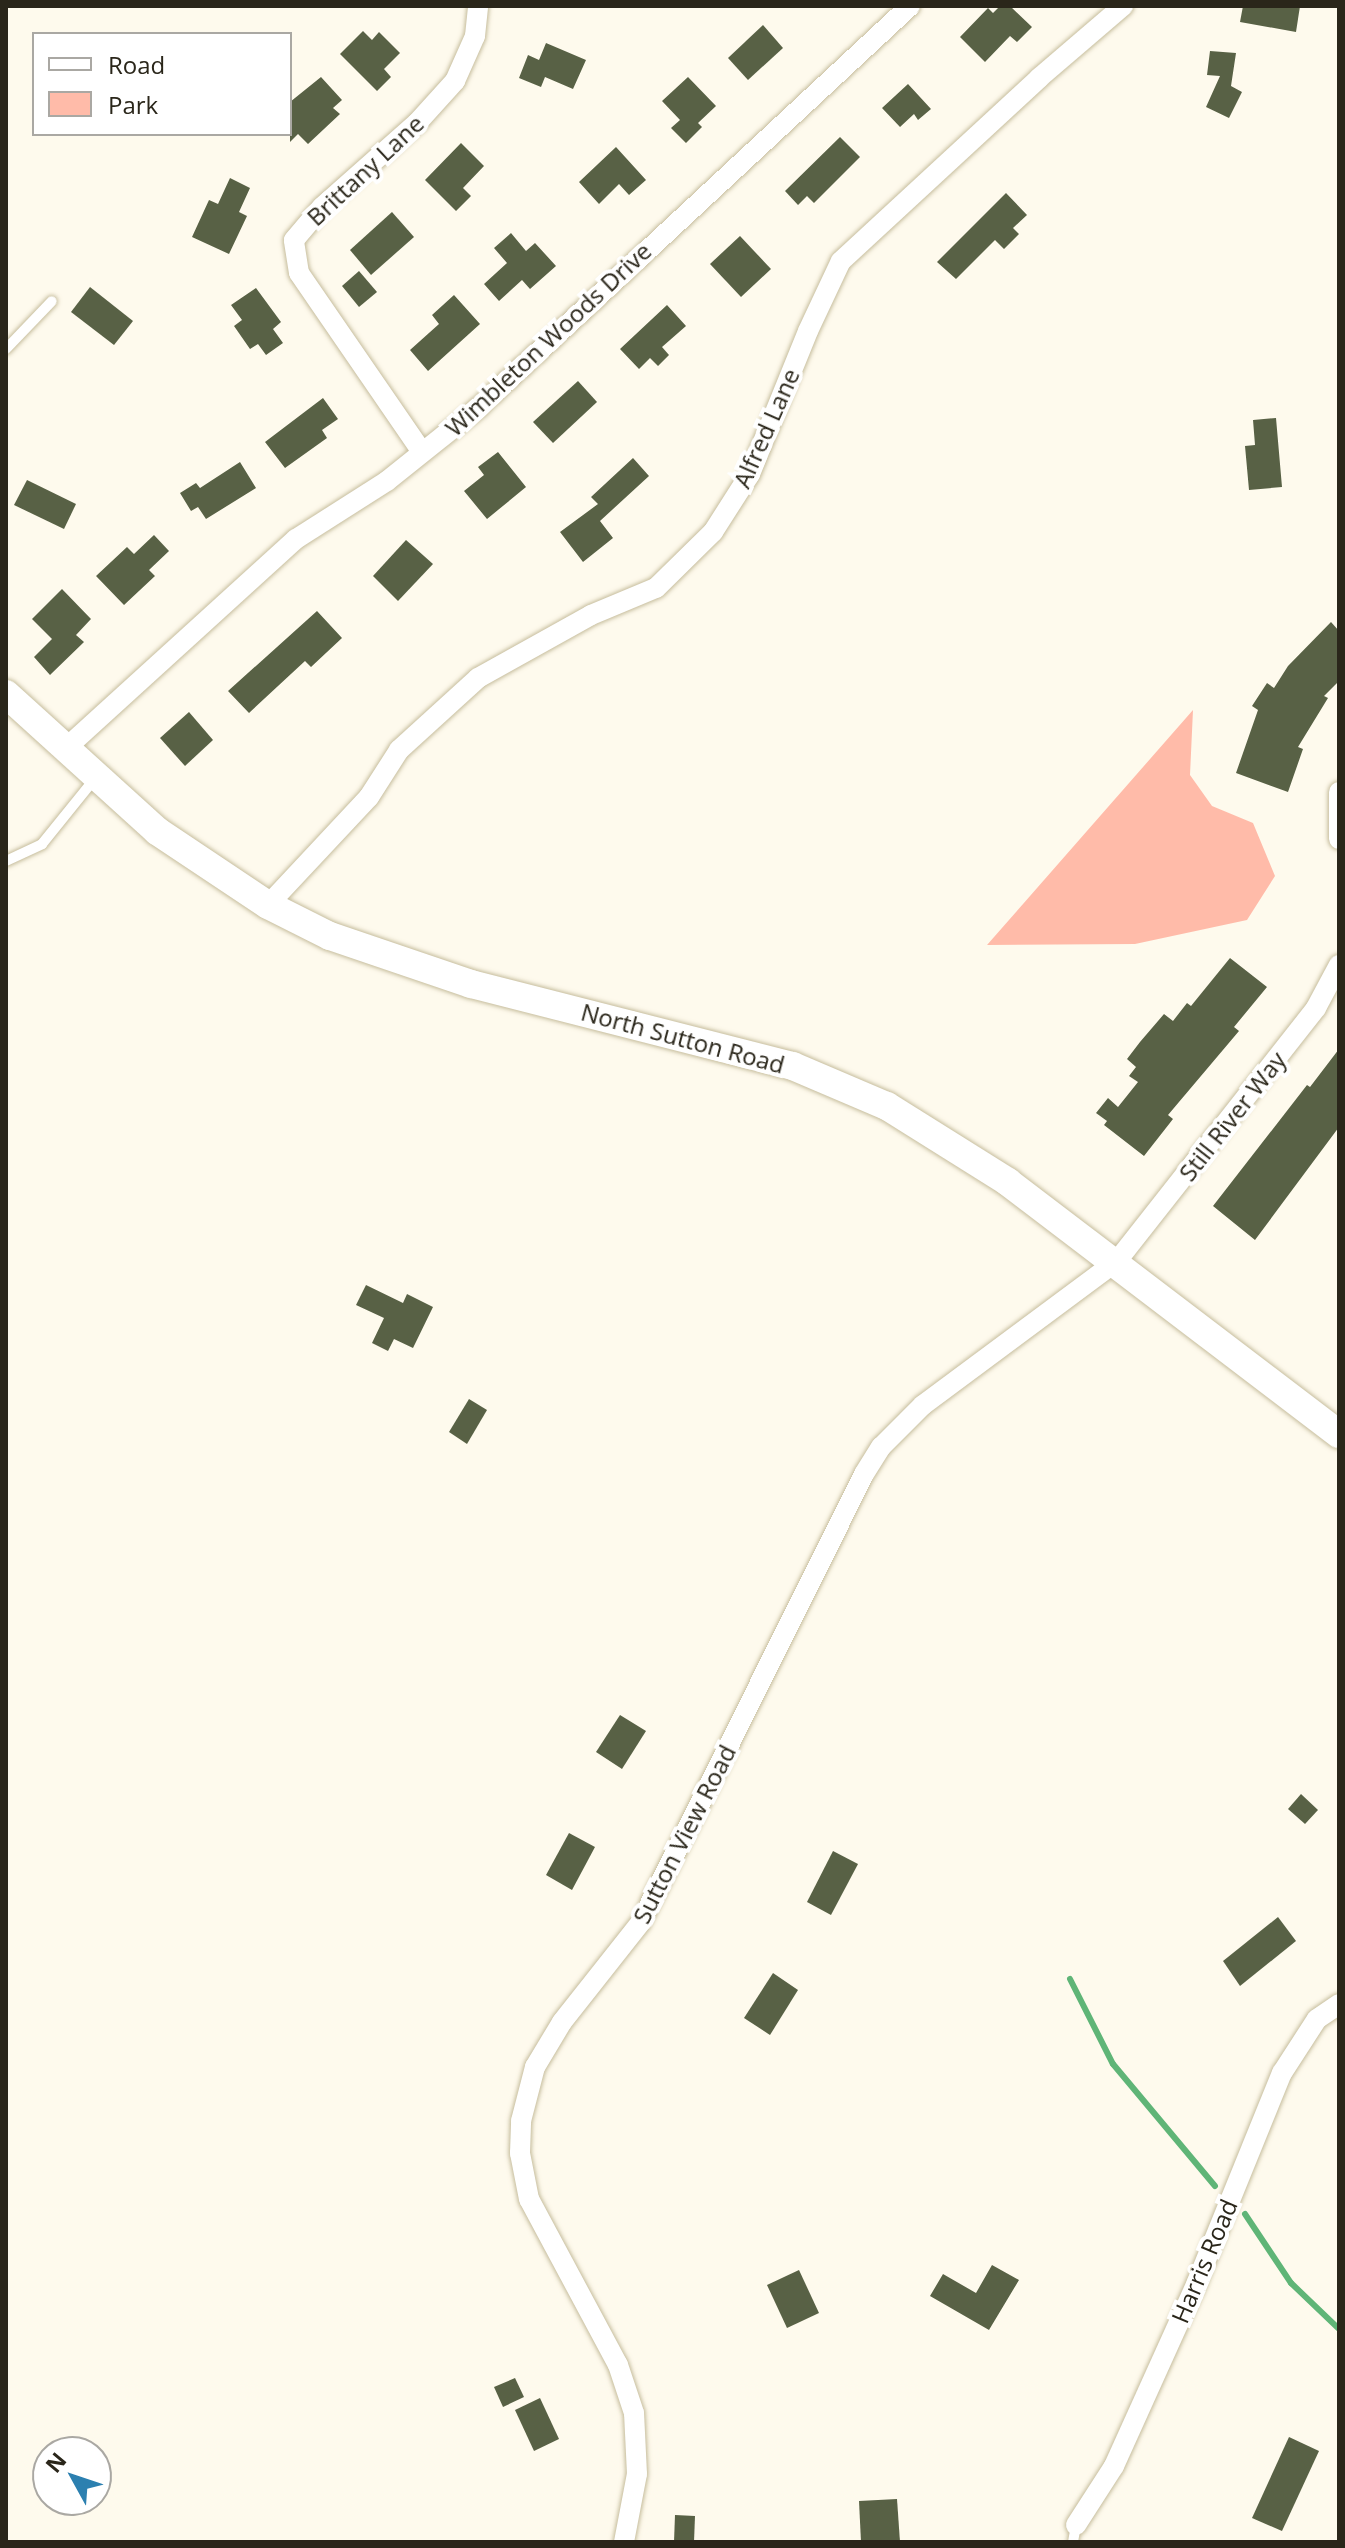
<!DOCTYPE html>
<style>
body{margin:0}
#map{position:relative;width:1345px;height:2548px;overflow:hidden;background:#fefaed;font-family:"Open Sans",sans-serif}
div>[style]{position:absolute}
.green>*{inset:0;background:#ffbba9}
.stream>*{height:6px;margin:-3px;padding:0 3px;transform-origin:3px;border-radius:3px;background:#5fb577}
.building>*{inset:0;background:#586145}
.roads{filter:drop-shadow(0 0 2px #c6bd9d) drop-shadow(0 0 2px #c6bd9d)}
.lane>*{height:10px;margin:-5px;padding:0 5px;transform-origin:5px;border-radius:5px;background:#fff}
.street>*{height:20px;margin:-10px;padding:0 10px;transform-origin:10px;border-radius:10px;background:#fff}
.secondary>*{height:28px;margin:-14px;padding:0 14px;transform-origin:14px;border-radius:14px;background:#fff}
span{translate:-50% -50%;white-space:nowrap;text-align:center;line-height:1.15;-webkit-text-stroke:8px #fff;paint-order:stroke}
.street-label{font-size:24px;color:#2a261a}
.frame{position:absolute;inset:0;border:8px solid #2a261a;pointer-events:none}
.legend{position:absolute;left:32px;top:32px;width:260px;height:104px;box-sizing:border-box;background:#fff;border:2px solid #aaa8a3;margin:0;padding:10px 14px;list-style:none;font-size:24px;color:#2a261a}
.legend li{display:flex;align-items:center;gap:16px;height:40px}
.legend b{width:40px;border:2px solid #aaa8a3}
.north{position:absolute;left:32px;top:2436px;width:80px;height:80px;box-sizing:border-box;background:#fff;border:2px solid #aaa8a3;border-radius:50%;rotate:310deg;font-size:22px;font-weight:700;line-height:32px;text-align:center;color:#2a261a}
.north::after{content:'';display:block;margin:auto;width:28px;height:36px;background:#2c80b0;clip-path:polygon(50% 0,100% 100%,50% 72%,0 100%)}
</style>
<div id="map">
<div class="green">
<div style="clip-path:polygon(1193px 710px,1190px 775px,1212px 806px,1253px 823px,1275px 876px,1247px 920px,1135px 944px,987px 945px)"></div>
</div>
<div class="stream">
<div style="left:1070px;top:1979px;width:95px;rotate:63.2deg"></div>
<div style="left:1113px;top:2064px;width:159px;rotate:50.1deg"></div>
<div style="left:1245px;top:2214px;width:83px;rotate:56.3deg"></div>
<div style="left:1291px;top:2283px;width:66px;rotate:43.8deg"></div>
</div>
<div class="building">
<div style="clip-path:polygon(1000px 6px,1010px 6px,1032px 27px,1017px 42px,1010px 36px,985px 62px,960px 37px,988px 8px,993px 13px)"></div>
<div style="clip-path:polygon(1243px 6px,1300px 6px,1296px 32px,1240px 22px)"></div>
<div style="clip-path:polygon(763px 25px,783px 48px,748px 80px,728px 58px)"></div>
<div style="clip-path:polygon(363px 31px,372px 40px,379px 32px,400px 53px,384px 69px,391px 77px,377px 91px,340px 54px)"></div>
<div style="clip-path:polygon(546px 43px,586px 60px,573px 89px,545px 77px,541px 87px,519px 78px,528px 55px,539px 60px)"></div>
<div style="clip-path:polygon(1210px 51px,1236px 53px,1231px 86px,1242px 92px,1229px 118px,1206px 107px,1220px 76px,1207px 75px)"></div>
<div style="clip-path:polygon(321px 77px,342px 100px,333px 108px,340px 114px,308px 144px,298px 134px,290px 142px,290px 102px)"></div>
<div style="clip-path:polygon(688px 77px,716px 106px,698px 123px,702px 127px,686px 143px,671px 128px,680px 120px,662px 101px)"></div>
<div style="clip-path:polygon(908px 84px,931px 109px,918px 120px,914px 114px,900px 127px,882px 108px)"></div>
<div style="clip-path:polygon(840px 137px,860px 157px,814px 203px,807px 196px,798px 205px,785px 191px)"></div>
<div style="clip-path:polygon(461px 143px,484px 166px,463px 188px,471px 196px,456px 211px,425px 180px)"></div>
<div style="clip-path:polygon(616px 147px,646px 180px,629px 195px,619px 184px,599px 204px,579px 182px)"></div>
<div style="clip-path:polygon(230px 178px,250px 188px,239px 212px,247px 216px,229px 254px,192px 237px,209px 200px,218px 204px)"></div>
<div style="clip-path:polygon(1006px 193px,1027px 215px,1013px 228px,1019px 234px,1004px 249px,995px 240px,956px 279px,937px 262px)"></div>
<div style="clip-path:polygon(392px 212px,414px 237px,371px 275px,350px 250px)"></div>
<div style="clip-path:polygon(511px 233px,526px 251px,535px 243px,556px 266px,530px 289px,522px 280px,499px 301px,484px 284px,507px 263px,494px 248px)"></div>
<div style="clip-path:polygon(740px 236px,771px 269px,741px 297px,710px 264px)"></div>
<div style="clip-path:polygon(359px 271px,377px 292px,359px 307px,342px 286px)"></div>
<div style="clip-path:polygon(90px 287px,133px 321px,114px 345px,71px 312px)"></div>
<div style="clip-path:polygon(256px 288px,281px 322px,273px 329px,283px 343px,266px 355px,258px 344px,250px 349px,234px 326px,242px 320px,231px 305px)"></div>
<div style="clip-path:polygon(454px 295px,480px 324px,428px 371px,410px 350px,439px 324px,432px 315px)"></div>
<div style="clip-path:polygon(667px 305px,686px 326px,662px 347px,669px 355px,658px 366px,650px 358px,639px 369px,620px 349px)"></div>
<div style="clip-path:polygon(578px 381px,597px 402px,553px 443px,533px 422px)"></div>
<div style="clip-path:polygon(323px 398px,338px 419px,322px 430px,327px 438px,285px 468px,265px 442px)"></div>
<div style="clip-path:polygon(1276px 418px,1282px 487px,1249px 490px,1245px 446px,1255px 445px,1253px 420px)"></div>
<div style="clip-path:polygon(498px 452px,526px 487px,487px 519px,464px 491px,484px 475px,478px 467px)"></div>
<div style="clip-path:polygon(633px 458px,649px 476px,600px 521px,613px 538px,583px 562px,560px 532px,598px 504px,591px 497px)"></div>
<div style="clip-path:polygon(240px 462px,256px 488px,206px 519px,198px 507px,191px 511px,180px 493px,196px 483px,200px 488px)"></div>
<div style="clip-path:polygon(27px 480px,76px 504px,64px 529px,14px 505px)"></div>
<div style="clip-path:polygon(154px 535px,169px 551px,149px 570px,155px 576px,124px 605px,96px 576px,127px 547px,134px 554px)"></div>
<div style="clip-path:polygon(406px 540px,433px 564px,398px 601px,373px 576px)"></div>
<div style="clip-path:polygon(62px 589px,91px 619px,76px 635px,84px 642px,50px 675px,34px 657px,52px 639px,32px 619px)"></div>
<div style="clip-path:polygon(317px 611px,342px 638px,311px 667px,305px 661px,249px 713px,228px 691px)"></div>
<div style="clip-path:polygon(1331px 622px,1339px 631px,1339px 681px,1324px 696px,1328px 698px,1298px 747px,1303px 749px,1288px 792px,1236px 773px,1258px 710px,1252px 706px,1267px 683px,1274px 688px,1288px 666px)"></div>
<div style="clip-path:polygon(189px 712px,213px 740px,185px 766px,160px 738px)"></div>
<div style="clip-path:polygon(1230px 958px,1267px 987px,1234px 1027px,1239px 1031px,1168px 1115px,1173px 1119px,1144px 1156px,1104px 1125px,1107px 1121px,1096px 1113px,1108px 1098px,1118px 1107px,1138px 1082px,1129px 1076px,1136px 1067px,1127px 1059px,1140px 1042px,1164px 1014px,1173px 1021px,1187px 1003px,1191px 1006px)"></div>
<div style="clip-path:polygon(1339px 1049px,1339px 1127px,1255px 1240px,1213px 1206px,1307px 1085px,1310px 1087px)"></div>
<div style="clip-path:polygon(366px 1285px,403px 1303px,407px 1294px,433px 1307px,413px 1348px,394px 1339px,388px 1351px,372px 1343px,384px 1318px,356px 1305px)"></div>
<div style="clip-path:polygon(469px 1399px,487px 1410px,467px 1444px,449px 1432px)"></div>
<div style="clip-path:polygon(620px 1715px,646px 1731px,622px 1769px,596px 1752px)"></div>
<div style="clip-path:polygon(1301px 1794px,1318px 1810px,1305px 1824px,1288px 1809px)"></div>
<div style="clip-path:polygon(569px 1833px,595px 1847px,572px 1890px,546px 1875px)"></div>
<div style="clip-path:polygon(833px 1851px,858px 1864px,831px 1915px,807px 1902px)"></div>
<div style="clip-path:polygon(1278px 1917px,1296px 1941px,1240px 1986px,1223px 1961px)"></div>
<div style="clip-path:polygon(773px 1973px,798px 1990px,770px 2035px,744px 2018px)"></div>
<div style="clip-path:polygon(992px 2265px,1019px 2280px,989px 2330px,930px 2296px,943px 2274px,976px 2293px)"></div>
<div style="clip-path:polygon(799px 2270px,819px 2313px,787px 2328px,767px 2285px)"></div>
<div style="clip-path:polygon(515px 2378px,524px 2397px,503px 2407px,494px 2387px)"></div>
<div style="clip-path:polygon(540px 2398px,559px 2439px,534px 2451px,515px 2410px)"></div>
<div style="clip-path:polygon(1289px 2437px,1319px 2451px,1282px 2531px,1252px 2518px)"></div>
<div style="clip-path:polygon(897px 2499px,900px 2542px,861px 2542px,859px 2501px)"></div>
<div style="clip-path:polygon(675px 2515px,695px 2516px,694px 2542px,674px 2542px)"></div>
</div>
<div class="roads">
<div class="lane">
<div style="left:6px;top:349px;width:66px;rotate:-46.2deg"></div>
<div style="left:6px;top:861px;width:40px;rotate:-25deg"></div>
<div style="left:42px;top:844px;width:86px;rotate:-51.1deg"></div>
<div style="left:1073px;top:2542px;width:17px;rotate:-80deg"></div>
</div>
<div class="street">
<div style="left:422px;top:452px;width:217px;rotate:-124.5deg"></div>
<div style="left:299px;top:273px;width:33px;rotate:-99deg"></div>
<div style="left:294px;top:240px;width:43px;rotate:-49.7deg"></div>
<div style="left:322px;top:207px;width:127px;rotate:-41.5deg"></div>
<div style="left:417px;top:123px;width:57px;rotate:-47.9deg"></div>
<div style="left:455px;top:81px;width:49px;rotate:-66deg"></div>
<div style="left:475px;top:36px;width:30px;rotate:-84deg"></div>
<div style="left:65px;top:749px;width:312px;rotate:-42.3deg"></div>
<div style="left:296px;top:539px;width:108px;rotate:-32.5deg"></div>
<div style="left:387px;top:481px;width:117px;rotate:-38.7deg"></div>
<div style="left:478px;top:408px;width:590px;rotate:-42.94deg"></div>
<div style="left:1339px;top:792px;width:47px;rotate:90deg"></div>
<div style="left:268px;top:905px;width:148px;rotate:-46.9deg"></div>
<div style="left:369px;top:797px;width:56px;rotate:-57.4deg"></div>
<div style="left:399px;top:750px;width:107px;rotate:-42.3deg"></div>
<div style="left:478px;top:678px;width:129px;rotate:-29.1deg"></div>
<div style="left:591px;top:615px;width:70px;rotate:-22.6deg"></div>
<div style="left:656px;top:588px;width:80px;rotate:-44.5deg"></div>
<div style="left:713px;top:532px;width:69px;rotate:-57.5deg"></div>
<div style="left:750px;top:474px;width:154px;rotate:-67.9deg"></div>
<div style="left:808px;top:331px;width:77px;rotate:-64.8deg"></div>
<div style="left:841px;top:261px;width:270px;rotate:-42.7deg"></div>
<div style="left:1039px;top:78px;width:111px;rotate:-40.6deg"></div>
<div style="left:1076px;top:2525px;width:70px;rotate:-57.2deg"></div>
<div style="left:1114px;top:2466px;width:202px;rotate:-65.7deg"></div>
<div style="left:1197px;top:2282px;width:226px;rotate:-67.9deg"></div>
<div style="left:1282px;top:2073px;width:64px;rotate:-57.1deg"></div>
<div style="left:1317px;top:2019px;width:27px;rotate:-34deg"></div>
<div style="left:624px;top:2542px;width:69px;rotate:-79.2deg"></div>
<div style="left:637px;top:2474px;width:61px;rotate:-92.8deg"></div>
<div style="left:634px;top:2413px;width:51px;rotate:-108.4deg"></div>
<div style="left:618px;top:2365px;width:188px;rotate:-118.2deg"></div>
<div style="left:529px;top:2199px;width:47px;rotate:-101.1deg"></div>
<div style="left:520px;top:2153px;width:32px;rotate:-88deg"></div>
<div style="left:521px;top:2121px;width:56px;rotate:-75.5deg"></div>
<div style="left:535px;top:2067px;width:52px;rotate:-59deg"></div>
<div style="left:562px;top:2022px;width:127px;rotate:-51.7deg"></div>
<div style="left:641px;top:1922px;width:500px;rotate:-63.54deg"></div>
<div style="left:864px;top:1474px;width:32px;rotate:-58deg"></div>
<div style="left:881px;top:1447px;width:59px;rotate:-45deg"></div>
<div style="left:923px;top:1405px;width:242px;rotate:-36.6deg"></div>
<div style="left:1117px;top:1261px;width:322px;rotate:-51.8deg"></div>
<div style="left:1316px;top:1008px;width:49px;rotate:-61.9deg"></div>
</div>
<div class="secondary">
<div style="left:6px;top:694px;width:204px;rotate:42.2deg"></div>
<div style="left:157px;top:831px;width:133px;rotate:33.7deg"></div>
<div style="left:268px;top:905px;width:69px;rotate:26.6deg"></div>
<div style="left:330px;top:936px;width:149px;rotate:18.8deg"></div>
<div style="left:471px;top:984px;width:332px;rotate:14.3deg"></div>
<div style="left:793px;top:1066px;width:102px;rotate:23.1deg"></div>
<div style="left:887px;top:1106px;width:143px;rotate:32.1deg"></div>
<div style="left:1008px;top:1182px;width:416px;rotate:37.3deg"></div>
</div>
</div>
<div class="street-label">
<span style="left:365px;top:170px;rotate:-43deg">Brittany Lane</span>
<span style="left:548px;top:339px;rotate:-43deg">Wimbleton Woods Drive</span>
<span style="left:766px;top:428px;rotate:-66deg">Alfred Lane</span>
<span style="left:683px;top:1038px;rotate:15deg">North Sutton Road</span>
<span style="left:1232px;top:1116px;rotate:-52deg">Still River Way</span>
<span style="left:684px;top:1834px;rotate:-63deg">Sutton View Road</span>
<span style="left:1204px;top:2261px;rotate:-67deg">Harris Road</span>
</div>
<div class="frame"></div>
<ul class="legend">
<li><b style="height:10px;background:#fff"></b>Road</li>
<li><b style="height:22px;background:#ffbba9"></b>Park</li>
</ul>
<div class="north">N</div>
</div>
